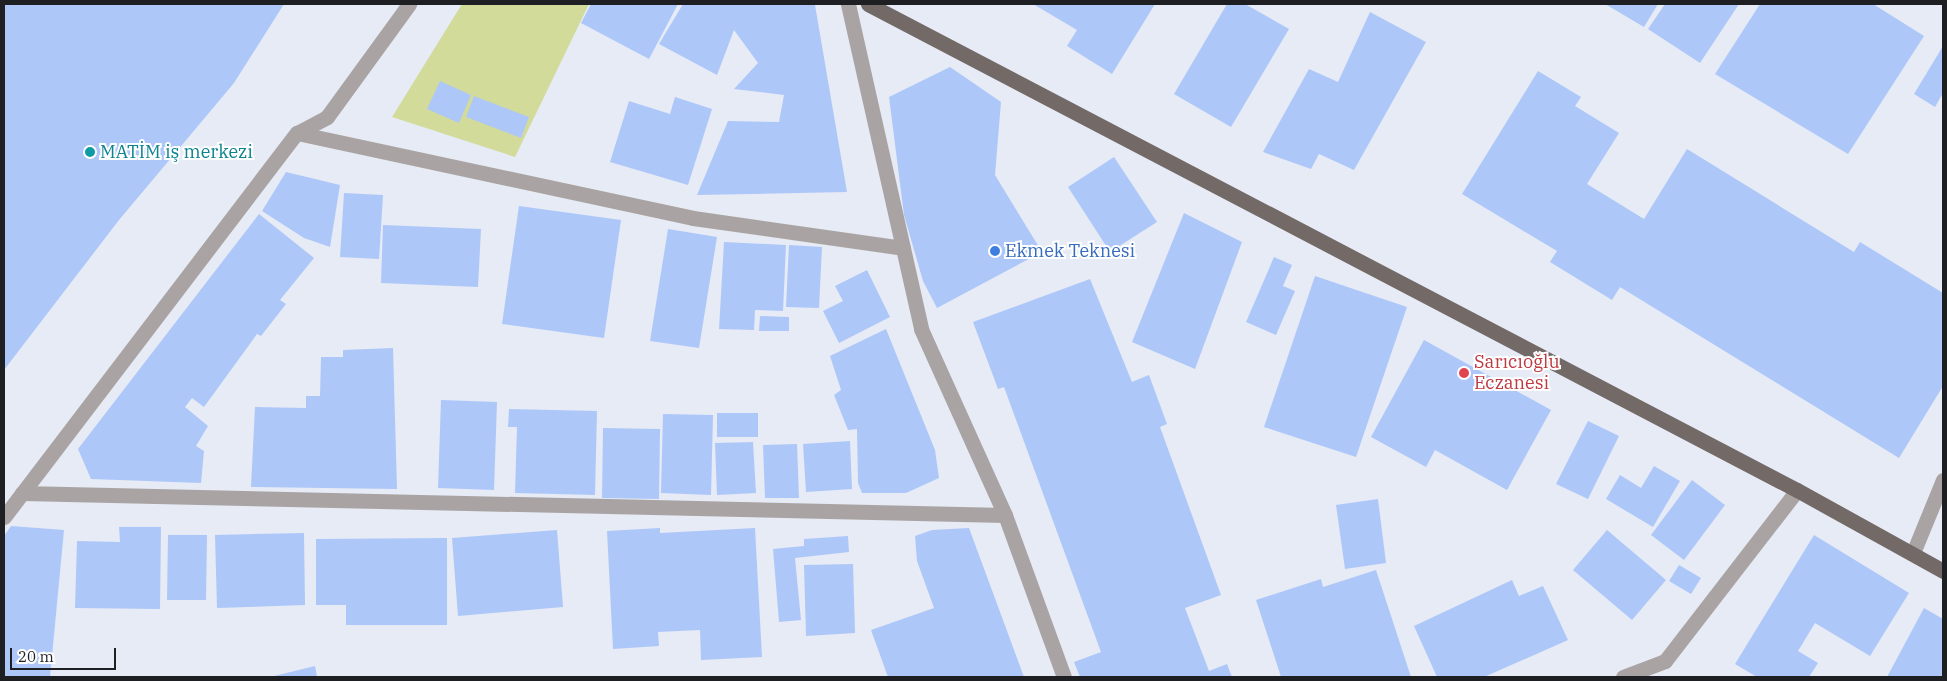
<!DOCTYPE html>
<meta charset="utf-8">
<style>
body{margin:0}
#map{position:relative;width:1947px;height:681px;overflow:hidden;background:#e6ebf5;font-family:"IBM Plex Serif",serif}
div>[style]{position:absolute}
.green>*{inset:0;background:#d2db9a}
.building>*{inset:0;background:#aec7f9}
.minor>*{height:15px;margin:-7.5px;padding:0 7.5px;transform-origin:7.5px;border-radius:7.5px;background:#a9a4a3}
.major>*{height:15px;margin:-7.5px;padding:0 7.5px;transform-origin:7.5px;border-radius:7.5px;background:#736a68}
.dots>*{width:14px;height:14px;translate:-50% -50%;box-sizing:border-box;border:2px solid #fff;border-radius:50%}
span{translate:-50% -50%;white-space:nowrap;text-align:center;line-height:1.15;-webkit-text-stroke:4px #fff;paint-order:stroke}
.culture-label{font-size:18px;color:#0d838f}
.left{translate:0 -50%;text-align:left}
.shop-label{font-size:18px;color:#366cbe}
.health-label{font-size:18px;color:#be3a42}
.frame{position:absolute;inset:0;border:5px solid #1d1f22;pointer-events:none}
.scale{position:absolute;left:10px;top:648px;width:106px;height:22px;box-sizing:border-box;border:2px solid #1d1f22;border-top:0;padding-left:6px;font-size:15px;line-height:18px;white-space:nowrap;color:#1d1f22;-webkit-text-stroke:4px #fff;paint-order:stroke}
</style>
<div id="map">
<div class="green">
<div style="clip-path:polygon(462px 4px,589px 4px,515px 157px,392px 117px)"></div>
</div>
<div class="building">
<div style="clip-path:polygon(4px 4px,284px 4px,234px 83px,119px 220px,4px 370px)"></div>
<div style="clip-path:polygon(591px 4px,678px 4px,649px 59px,581px 23px)"></div>
<div style="clip-path:polygon(683px 4px,815px 5px,847px 192px,697px 195px,728px 121px,779px 122px,784px 95px,734px 89px,758px 63px,734px 30px,717px 75px,659px 44px)"></div>
<div style="clip-path:polygon(1033px 4px,1155px 4px,1112px 74px,1067px 46px,1077px 30px)"></div>
<div style="clip-path:polygon(1227px 4px,1245px 4px,1289px 29px,1231px 127px,1174px 94px)"></div>
<div style="clip-path:polygon(1605px 4px,1658px 4px,1644px 27px)"></div>
<div style="clip-path:polygon(1665px 4px,1739px 4px,1700px 63px,1648px 29px)"></div>
<div style="clip-path:polygon(1760px 4px,1873px 4px,1924px 36px,1848px 154px,1715px 74px)"></div>
<div style="clip-path:polygon(1370px 12px,1426px 42px,1354px 170px,1319px 154px,1311px 169px,1263px 152px,1309px 69px,1338px 82px)"></div>
<div style="clip-path:polygon(1943px 46px,1943px 93px,1935px 107px,1914px 94px)"></div>
<div style="clip-path:polygon(950px 67px,1001px 102px,995px 175px,1042px 252px,937px 308px,923px 281px,904px 215px,889px 97px)"></div>
<div style="clip-path:polygon(1538px 71px,1581px 97px,1575px 106px,1619px 133px,1587px 184px,1644px 219px,1687px 149px,1854px 252px,1860px 242px,1943px 293px,1943px 386px,1899px 458px,1620px 287px,1612px 300px,1550px 262px,1557px 251px,1462px 194px)"></div>
<div style="clip-path:polygon(440px 81px,471px 95px,459px 123px,427px 109px)"></div>
<div style="clip-path:polygon(474px 96px,529px 117px,521px 138px,466px 117px)"></div>
<div style="clip-path:polygon(675px 97px,712px 109px,688px 185px,610px 162px,629px 101px,670px 114px)"></div>
<div style="clip-path:polygon(1114px 157px,1157px 222px,1110px 252px,1068px 187px)"></div>
<div style="clip-path:polygon(286px 172px,340px 185px,330px 247px,304px 238px,262px 211px)"></div>
<div style="clip-path:polygon(344px 193px,383px 195px,379px 259px,340px 257px)"></div>
<div style="clip-path:polygon(519px 206px,621px 220px,604px 338px,502px 324px)"></div>
<div style="clip-path:polygon(1184px 213px,1242px 242px,1195px 369px,1132px 342px)"></div>
<div style="clip-path:polygon(259px 214px,314px 258px,280px 300px,286px 304px,261px 336px,257px 334px,204px 407px,192px 398px,185px 407px,208px 426px,196px 446px,204px 451px,201px 483px,91px 479px,78px 449px)"></div>
<div style="clip-path:polygon(383px 225px,481px 229px,478px 287px,381px 283px)"></div>
<div style="clip-path:polygon(668px 229px,717px 237px,699px 348px,650px 341px)"></div>
<div style="clip-path:polygon(724px 242px,786px 245px,783px 311px,755px 310px,754px 330px,719px 329px)"></div>
<div style="clip-path:polygon(789px 245px,822px 247px,819px 308px,786px 307px)"></div>
<div style="clip-path:polygon(1274px 257px,1292px 265px,1283px 286px,1295px 291px,1276px 335px,1246px 322px)"></div>
<div style="clip-path:polygon(867px 270px,890px 317px,839px 343px,823px 311px,843px 301px,835px 286px)"></div>
<div style="clip-path:polygon(1315px 276px,1407px 307px,1356px 457px,1264px 427px)"></div>
<div style="clip-path:polygon(1090px 279px,1132px 382px,1149px 375px,1167px 424px,1160px 427px,1221px 595px,1185px 608px,1209px 671px,1227px 664px,1232px 677px,1080px 677px,1074px 662px,1101px 652px,1004px 387px,998px 389px,973px 322px)"></div>
<div style="clip-path:polygon(760px 316px,789px 317px,789px 331px,759px 331px)"></div>
<div style="clip-path:polygon(886px 329px,935px 450px,939px 478px,906px 493px,862px 493px,858px 483px,857px 429px,848px 430px,834px 395px,841px 390px,830px 356px)"></div>
<div style="clip-path:polygon(1424px 340px,1551px 410px,1507px 490px,1435px 450px,1426px 467px,1371px 437px)"></div>
<div style="clip-path:polygon(393px 348px,397px 489px,251px 487px,255px 407px,306px 408px,306px 396px,320px 396px,321px 357px,343px 357px,343px 350px)"></div>
<div style="clip-path:polygon(441px 400px,497px 402px,494px 490px,438px 488px)"></div>
<div style="clip-path:polygon(509px 409px,597px 411px,595px 495px,515px 493px,517px 427px,508px 427px)"></div>
<div style="clip-path:polygon(717px 413px,758px 413px,758px 437px,717px 437px)"></div>
<div style="clip-path:polygon(663px 414px,713px 415px,711px 495px,661px 493px)"></div>
<div style="clip-path:polygon(1588px 421px,1619px 436px,1588px 499px,1556px 484px)"></div>
<div style="clip-path:polygon(603px 428px,660px 429px,659px 499px,602px 498px)"></div>
<div style="clip-path:polygon(850px 441px,852px 489px,806px 492px,803px 444px)"></div>
<div style="clip-path:polygon(753px 442px,756px 493px,717px 495px,715px 443px)"></div>
<div style="clip-path:polygon(797px 444px,799px 498px,765px 498px,763px 445px)"></div>
<div style="clip-path:polygon(1654px 466px,1680px 481px,1653px 527px,1606px 499px,1620px 475px,1641px 488px)"></div>
<div style="clip-path:polygon(1692px 480px,1725px 505px,1684px 560px,1651px 535px)"></div>
<div style="clip-path:polygon(1378px 499px,1386px 563px,1345px 569px,1336px 505px)"></div>
<div style="clip-path:polygon(11px 526px,64px 530px,50px 677px,4px 677px,4px 536px)"></div>
<div style="clip-path:polygon(119px 527px,161px 527px,160px 609px,75px 608px,77px 541px,120px 542px)"></div>
<div style="clip-path:polygon(660px 528px,660px 533px,755px 528px,762px 657px,701px 660px,700px 630px,658px 632px,659px 646px,613px 649px,607px 531px)"></div>
<div style="clip-path:polygon(969px 528px,1024px 677px,888px 677px,871px 630px,934px 608px,917px 561px,915px 536px,932px 530px)"></div>
<div style="clip-path:polygon(557px 530px,563px 607px,458px 616px,452px 538px)"></div>
<div style="clip-path:polygon(1607px 530px,1666px 580px,1632px 620px,1573px 570px)"></div>
<div style="clip-path:polygon(304px 533px,305px 605px,217px 608px,215px 535px)"></div>
<div style="clip-path:polygon(168px 535px,207px 535px,206px 600px,167px 600px)"></div>
<div style="clip-path:polygon(1814px 535px,1909px 593px,1870px 656px,1815px 623px,1798px 651px,1818px 663px,1809px 677px,1757px 677px,1735px 664px)"></div>
<div style="clip-path:polygon(848px 536px,849px 552px,795px 558px,801px 620px,779px 622px,773px 549px,804px 546px,804px 539px)"></div>
<div style="clip-path:polygon(447px 538px,447px 625px,346px 625px,346px 605px,316px 605px,316px 539px)"></div>
<div style="clip-path:polygon(853px 564px,855px 633px,806px 636px,804px 565px)"></div>
<div style="clip-path:polygon(1679px 565px,1701px 578px,1691px 594px,1669px 581px)"></div>
<div style="clip-path:polygon(1376px 570px,1411px 677px,1281px 677px,1256px 600px,1321px 579px,1323px 587px)"></div>
<div style="clip-path:polygon(1512px 580px,1519px 596px,1543px 586px,1568px 640px,1484px 677px,1437px 677px,1414px 626px)"></div>
<div style="clip-path:polygon(1924px 608px,1943px 619px,1943px 677px,1887px 677px)"></div>
<div style="clip-path:polygon(315px 666px,317px 677px,270px 677px)"></div>
</div>
<div class="minor">
<div style="left:848px;top:4px;width:333px;rotate:77.3deg"></div>
<div style="left:921px;top:329px;width:204px;rotate:65.7deg"></div>
<div style="left:1005px;top:515px;width:172px;rotate:70deg"></div>
<div style="left:297px;top:133px;width:405px;rotate:12.1deg"></div>
<div style="left:693px;top:218px;width:212px;rotate:8.1deg"></div>
<div style="left:22px;top:493px;width:983px;rotate:1.28deg"></div>
<div style="left:4px;top:517px;width:483px;rotate:-52.7deg"></div>
<div style="left:297px;top:133px;width:34px;rotate:-28deg"></div>
<div style="left:327px;top:117px;width:140px;rotate:-54deg"></div>
<div style="left:1913px;top:553px;width:79px;rotate:-67.7deg"></div>
<div style="left:1623px;top:677px;width:45px;rotate:-20.9deg"></div>
<div style="left:1665px;top:661px;width:216px;rotate:-52.3deg"></div>
</div>
<div class="major">
<div style="left:868px;top:4px;width:1048px;rotate:27.62deg"></div>
<div style="left:1797px;top:490px;width:167px;rotate:29deg"></div>
</div>
<div class="dots">
<div style="left:90px;top:152px;background:#0f9aa8"></div>
<div style="left:995px;top:251px;background:#3f7fe0"></div>
<div style="left:1464px;top:373px;background:#e0444e"></div>
</div>
<div class="culture-label">
<span class="left" style="left:100px;top:152px">MATİM iş merkezi</span>
</div>
<div class="shop-label">
<span class="left" style="left:1005px;top:251px">Ekmek Teknesi</span>
</div>
<div class="health-label">
<span class="left" style="left:1474px;top:373px">Sarıcıoğlu<br>Eczanesi</span>
</div>
<div class="frame"></div>
<div class="scale">20 m</div>
</div>
